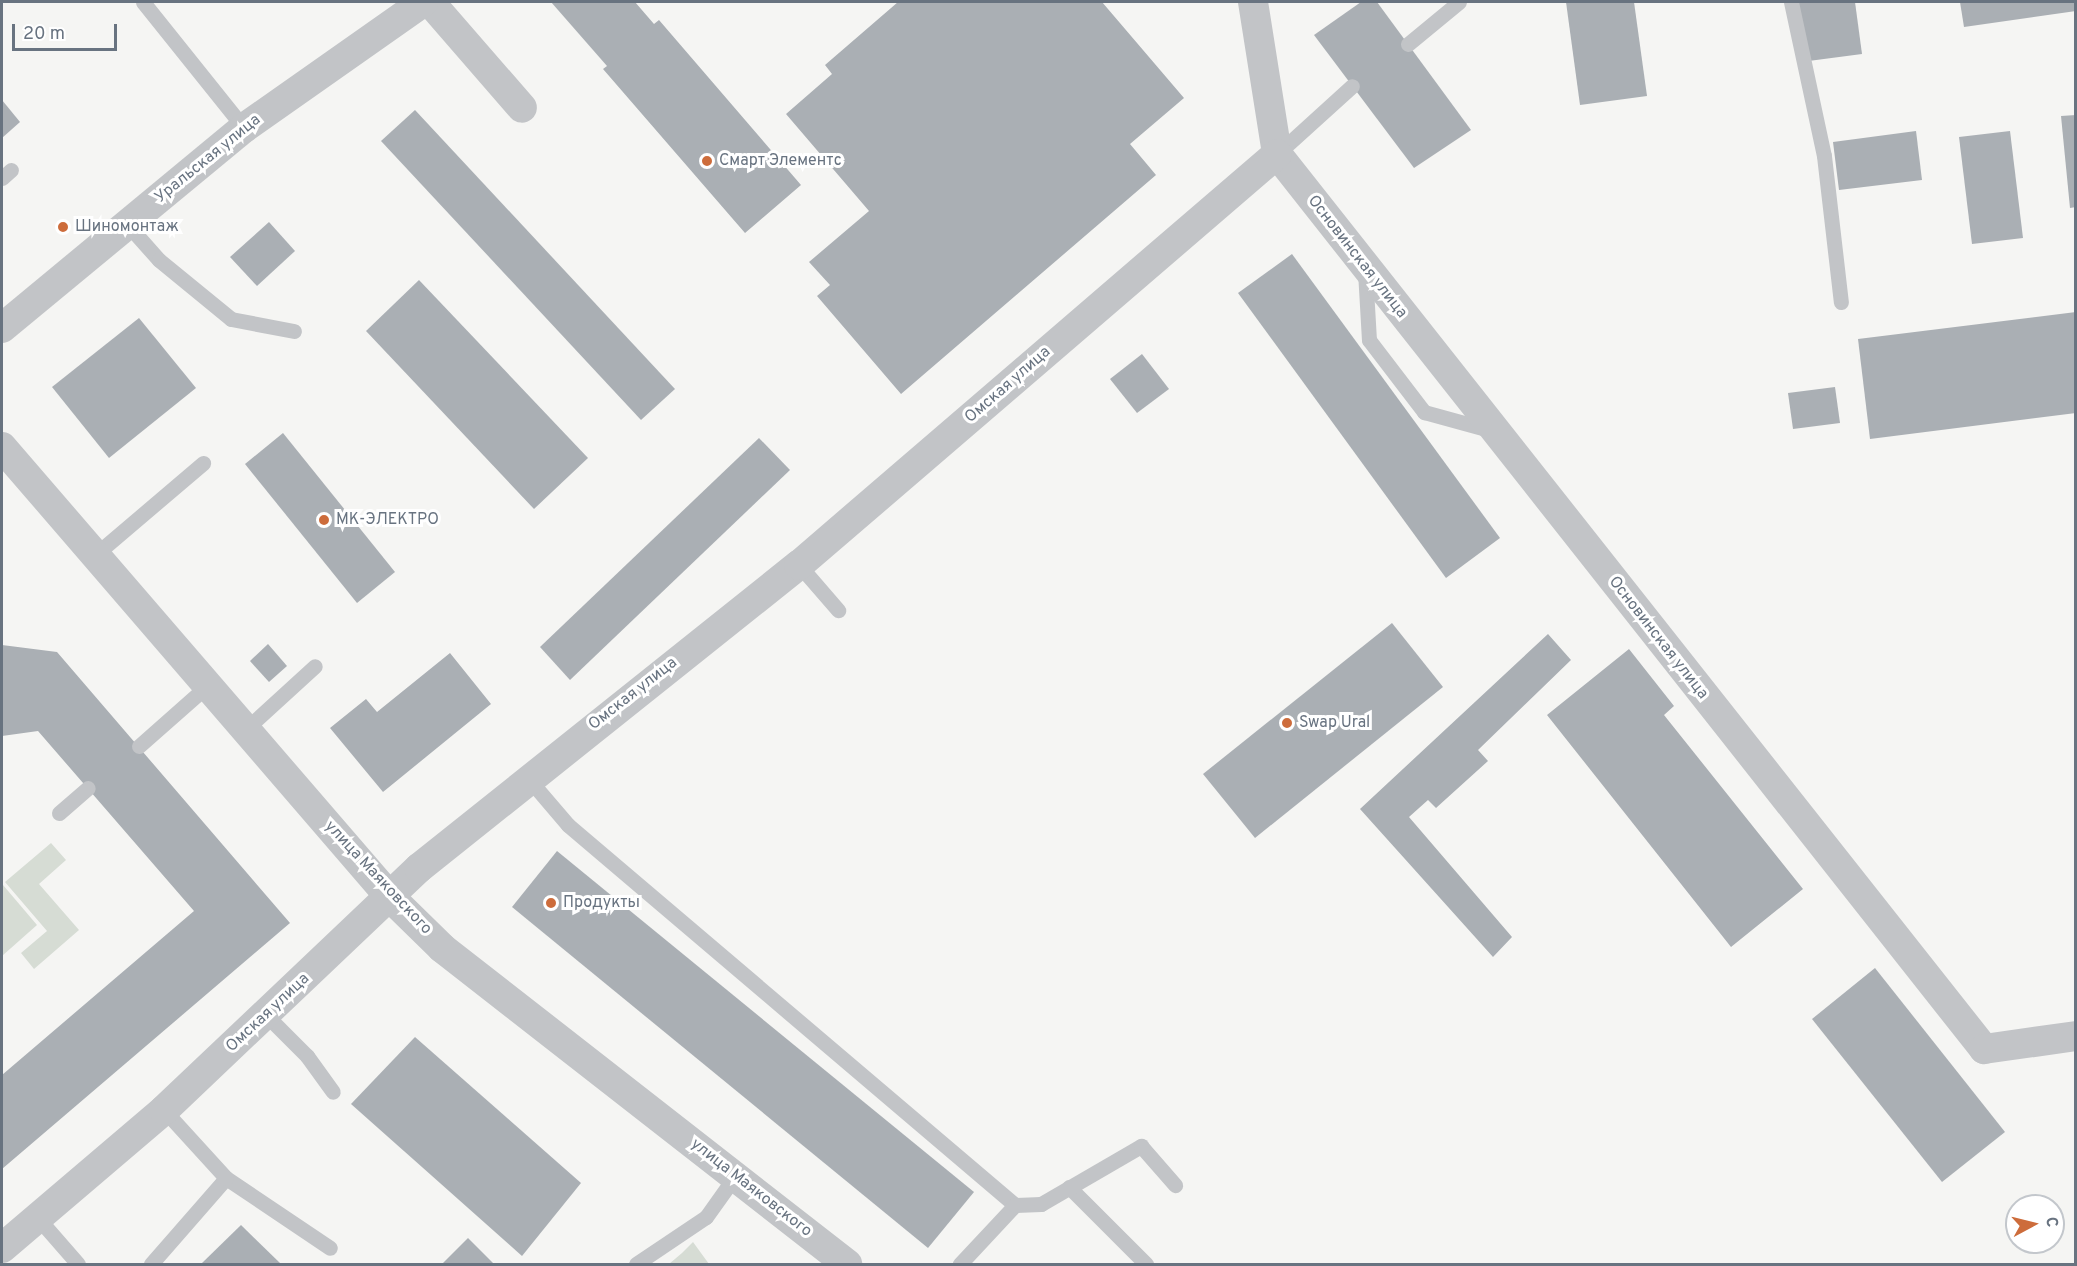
<!DOCTYPE html>
<meta charset="utf-8">
<style>
body{margin:0}
#map{position:relative;width:2077px;height:1266px;overflow:hidden;background:#f5f5f3;font-family:Overpass,sans-serif}
div>[style]{position:absolute}
.green>*{inset:0;background:#d6dcd4}
.building>*{inset:0;background:#aaafb4}
.lane>*{height:15px;margin:-7.5px;padding:0 7.5px;transform-origin:7.5px;border-radius:7.5px;background:#c2c4c7}
.street>*{height:30px;margin:-15px;padding:0 15px;transform-origin:15px;border-radius:15px;background:#c2c4c7}
.dots>*{width:16px;height:16px;translate:-50% -50%;box-sizing:border-box;border:3px solid #fff;border-radius:50%}
span{translate:-50% -50%;white-space:nowrap;text-align:center;line-height:1.15;-webkit-text-stroke:6px #fff;paint-order:stroke}
.street-label{font-size:16px;color:#687380}
.poi-label{font-size:16px;color:#687380}
.left{translate:0 -50%;text-align:left}
.frame{position:absolute;inset:0;border:3px solid #687380;pointer-events:none}
.north{position:absolute;left:2005px;top:1194px;width:60px;height:60px;box-sizing:border-box;background:#fff;border:2px solid #c3c7cc;border-radius:50%;rotate:83deg;font-size:16px;font-weight:700;line-height:24px;text-align:center;color:#687380}
.north::after{content:'';display:block;margin:auto;width:21px;height:27px;background:#cd6c3b;clip-path:polygon(50% 0,100% 100%,50% 72%,0 100%)}
.scale{position:absolute;left:12px;top:24px;width:105px;height:27px;box-sizing:border-box;border:3px solid #687380;border-top:0;padding-left:8px;font-size:18px;line-height:21px;white-space:nowrap;color:#687380;-webkit-text-stroke:4px #fff;paint-order:stroke}
</style>
<div id="map">
<div class="green">
<div style="clip-path:polygon(51px 843px,66px 860px,39px 884px,79px 930px,34px 969px,21px 953px,47px 931px,5px 882px)"></div>
<div style="clip-path:polygon(3px 885px,37px 925px,2px 956px,2px 886px)"></div>
<div style="clip-path:polygon(693px 1242px,709px 1264px,669px 1264px,682px 1253px)"></div>
</div>
<div class="building">
<div style="clip-path:polygon(551px 2px,635px 2px,654px 24px,659px 20px,801px 185px,745px 233px,603px 69px,607px 66px)"></div>
<div style="clip-path:polygon(898px 2px,1102px 2px,1184px 98px,1130px 144px,1156px 175px,901px 394px,817px 296px,830px 285px,809px 262px,869px 211px,786px 114px,832px 74px,825px 65px)"></div>
<div style="clip-path:polygon(1361px 2px,1377px 2px,1471px 130px,1414px 168px,1314px 35px)"></div>
<div style="clip-path:polygon(1566px 2px,1634px 2px,1647px 96px,1580px 105px)"></div>
<div style="clip-path:polygon(1793px 2px,1855px 2px,1862px 54px,1801px 62px)"></div>
<div style="clip-path:polygon(1960px 2px,2076px 2px,2076px 11px,1964px 27px)"></div>
<div style="clip-path:polygon(2px 100px,20px 122px,2px 138px)"></div>
<div style="clip-path:polygon(415px 110px,675px 389px,641px 420px,381px 141px)"></div>
<div style="clip-path:polygon(2076px 115px,2076px 207px,2070px 208px,2061px 116px)"></div>
<div style="clip-path:polygon(1916px 131px,1922px 180px,1839px 190px,1833px 142px)"></div>
<div style="clip-path:polygon(2010px 131px,2023px 238px,1972px 244px,1959px 137px)"></div>
<div style="clip-path:polygon(269px 222px,295px 251px,257px 286px,230px 257px)"></div>
<div style="clip-path:polygon(1292px 254px,1500px 538px,1446px 578px,1238px 293px)"></div>
<div style="clip-path:polygon(419px 280px,588px 458px,534px 509px,366px 331px)"></div>
<div style="clip-path:polygon(2076px 312px,2076px 413px,1870px 439px,1858px 339px)"></div>
<div style="clip-path:polygon(139px 318px,196px 388px,109px 458px,52px 387px)"></div>
<div style="clip-path:polygon(1142px 354px,1169px 389px,1137px 413px,1110px 379px)"></div>
<div style="clip-path:polygon(1835px 387px,1840px 423px,1793px 429px,1788px 393px)"></div>
<div style="clip-path:polygon(283px 433px,395px 572px,357px 603px,245px 464px)"></div>
<div style="clip-path:polygon(759px 438px,790px 470px,570px 680px,540px 647px)"></div>
<div style="clip-path:polygon(1392px 623px,1443px 687px,1255px 838px,1203px 774px)"></div>
<div style="clip-path:polygon(1548px 634px,1571px 660px,1478px 750px,1488px 761px,1436px 808px,1428px 800px,1409px 817px,1512px 937px,1493px 957px,1360px 809px)"></div>
<div style="clip-path:polygon(268px 644px,287px 666px,269px 682px,250px 661px)"></div>
<div style="clip-path:polygon(2px 645px,57px 652px,290px 923px,2px 1169px,2px 1075px,194px 911px,38px 731px,2px 736px)"></div>
<div style="clip-path:polygon(1629px 649px,1674px 706px,1664px 715px,1803px 889px,1731px 947px,1547px 715px)"></div>
<div style="clip-path:polygon(450px 653px,491px 704px,383px 792px,330px 728px,366px 699px,377px 712px)"></div>
<div style="clip-path:polygon(557px 851px,974px 1192px,928px 1248px,512px 907px)"></div>
<div style="clip-path:polygon(1875px 968px,2005px 1132px,1942px 1182px,1812px 1019px)"></div>
<div style="clip-path:polygon(415px 1037px,581px 1183px,522px 1256px,351px 1104px)"></div>
<div style="clip-path:polygon(241px 1225px,281px 1264px,201px 1264px)"></div>
<div style="clip-path:polygon(468px 1238px,494px 1264px,442px 1264px)"></div>
</div>
<div class="lane">
<div style="left:143px;top:2px;width:161px;rotate:51.3deg"></div>
<div style="left:1791px;top:2px;width:157px;rotate:77.9deg"></div>
<div style="left:1824px;top:156px;width:147px;rotate:83.4deg"></div>
<div style="left:1408px;top:44px;width:66px;rotate:-39.5deg"></div>
<div style="left:1277px;top:154px;width:101px;rotate:-42.2deg"></div>
<div style="left:2px;top:178px;width:12px;rotate:-42deg"></div>
<div style="left:127px;top:224px;width:48px;rotate:48.4deg"></div>
<div style="left:159px;top:260px;width:93px;rotate:39.3deg"></div>
<div style="left:231px;top:319px;width:64px;rotate:10.8deg"></div>
<div style="left:1365px;top:271px;width:69px;rotate:86.7deg"></div>
<div style="left:1369px;top:340px;width:91px;rotate:52.6deg"></div>
<div style="left:1424px;top:412px;width:68px;rotate:15.3deg"></div>
<div style="left:95px;top:555px;width:142px;rotate:-40.4deg"></div>
<div style="left:799px;top:565px;width:60px;rotate:49.1deg"></div>
<div style="left:246px;top:729px;width:93px;rotate:-42.4deg"></div>
<div style="left:139px;top:746px;width:92px;rotate:-41.5deg"></div>
<div style="left:527px;top:777px;width:63px;rotate:49.5deg"></div>
<div style="left:568px;top:825px;width:587px;rotate:40.37deg"></div>
<div style="left:1015px;top:1205px;width:81px;rotate:133deg"></div>
<div style="left:59px;top:813px;width:38px;rotate:-41deg"></div>
<div style="left:266px;top:1015px;width:58px;rotate:45deg"></div>
<div style="left:307px;top:1056px;width:44px;rotate:54.2deg"></div>
<div style="left:226px;top:1178px;width:125px;rotate:33.9deg"></div>
<div style="left:1069px;top:1187px;width:109px;rotate:45deg"></div>
<div style="left:1015px;top:1205px;width:26px;rotate:-2deg"></div>
<div style="left:1041px;top:1204px;width:116px;rotate:-30.1deg"></div>
<div style="left:1141px;top:1146px;width:52px;rotate:48.9deg"></div>
<div style="left:37px;top:1217px;width:62px;rotate:48.9deg"></div>
<div style="left:151px;top:1264px;width:114px;rotate:-48.9deg"></div>
<div style="left:226px;top:1178px;width:92px;rotate:-132.4deg"></div>
<div style="left:636px;top:1264px;width:84px;rotate:-33.9deg"></div>
<div style="left:706px;top:1217px;width:52px;rotate:-54.5deg"></div>
</div>
<div class="street">
<div style="left:430px;top:2px;width:140px;rotate:49deg"></div>
<div style="left:1253px;top:2px;width:154px;rotate:81deg"></div>
<div style="left:1277px;top:154px;width:1141px;rotate:51.69deg"></div>
<div style="left:1984px;top:1049px;width:93px;rotate:-8deg"></div>
<div style="left:2px;top:328px;width:314px;rotate:-39.6deg"></div>
<div style="left:244px;top:128px;width:219px;rotate:-35.1deg"></div>
<div style="left:2px;top:447px;width:594px;rotate:49.23deg"></div>
<div style="left:390px;top:897px;width:73px;rotate:44.4deg"></div>
<div style="left:442px;top:948px;width:514px;rotate:37.96deg"></div>
<div style="left:2px;top:1248px;width:213px;rotate:-40.4deg"></div>
<div style="left:164px;top:1110px;width:352px;rotate:-43.5deg"></div>
<div style="left:419px;top:868px;width:486px;rotate:-38.6deg"></div>
<div style="left:799px;top:565px;width:630px;rotate:-40.69deg"></div>
</div>
<div class="dots">
<div style="left:707px;top:161px;background:#cd6c3b"></div>
<div style="left:63px;top:227px;background:#cd6c3b"></div>
<div style="left:324px;top:520px;background:#cd6c3b"></div>
<div style="left:1287px;top:723px;background:#cd6c3b"></div>
<div style="left:551px;top:903px;background:#cd6c3b"></div>
</div>
<div class="street-label">
<span style="left:208px;top:159px;rotate:-39deg">Уральская улица</span>
<span style="left:1357px;top:257px;rotate:52deg">Основинская улица</span>
<span style="left:1008px;top:385px;rotate:-41deg">Омская улица</span>
<span style="left:1658px;top:638px;rotate:52deg">Основинская улица</span>
<span style="left:633px;top:694px;rotate:-38deg">Омская улица</span>
<span style="left:378px;top:878px;rotate:47deg">улица Маяковского</span>
<span style="left:268px;top:1013px;rotate:-43deg">Омская улица</span>
<span style="left:751px;top:1188px;rotate:38deg">улица Маяковского</span>
</div>
<div class="poi-label">
<span class="left" style="left:719px;top:161px">Смарт Элементс</span>
<span class="left" style="left:75px;top:227px">Шиномонтаж</span>
<span class="left" style="left:336px;top:520px">МК-ЭЛЕКТРО</span>
<span class="left" style="left:1299px;top:723px">Swap Ural</span>
<span class="left" style="left:563px;top:903px">Продукты</span>
</div>
<div class="frame"></div>
<div class="north">С</div>
<div class="scale">20 m</div>
</div>
